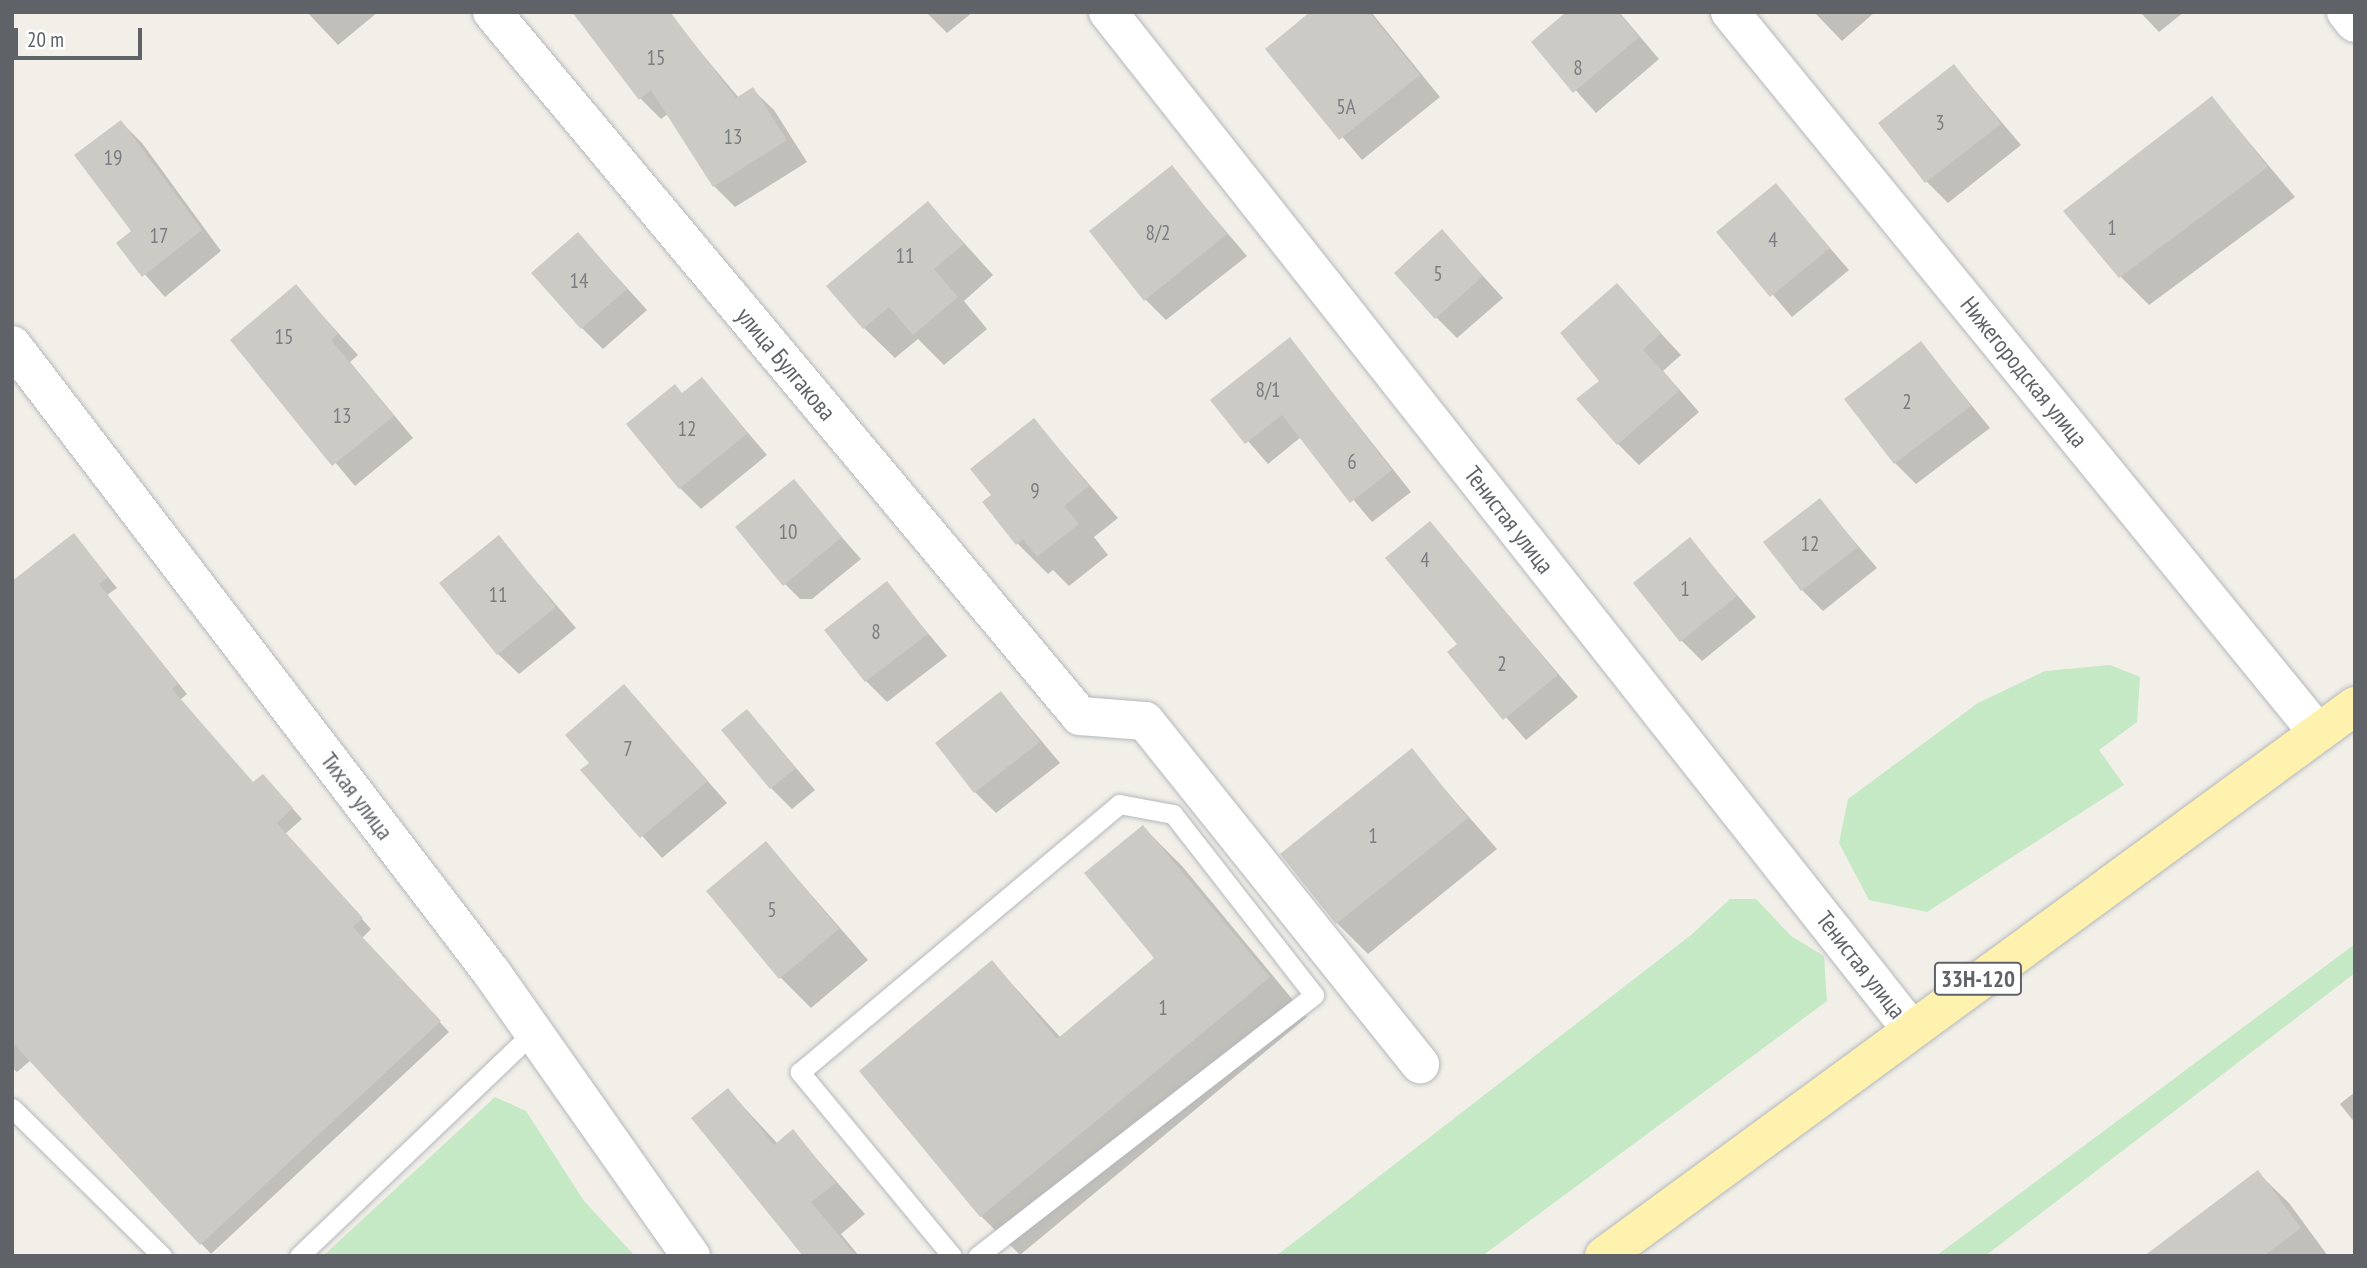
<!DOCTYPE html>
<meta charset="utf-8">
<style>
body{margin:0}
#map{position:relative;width:2367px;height:1268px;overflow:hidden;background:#f1efe8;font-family:"PT Sans Narrow",sans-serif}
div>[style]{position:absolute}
.green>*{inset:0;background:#c5e8c5}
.shadow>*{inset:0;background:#0003}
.building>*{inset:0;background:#cccac5}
.roads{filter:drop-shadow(0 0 2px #b5b8bc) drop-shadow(0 0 2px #b5b8bc)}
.lane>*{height:19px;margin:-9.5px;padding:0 9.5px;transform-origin:9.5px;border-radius:9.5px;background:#fff}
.street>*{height:38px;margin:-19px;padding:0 19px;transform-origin:19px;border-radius:19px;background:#fff}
.primary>*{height:38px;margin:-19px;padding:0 19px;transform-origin:19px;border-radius:19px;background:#fff2af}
span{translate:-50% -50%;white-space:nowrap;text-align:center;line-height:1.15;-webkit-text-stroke:5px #fff;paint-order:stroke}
.number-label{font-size:21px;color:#7a7d7f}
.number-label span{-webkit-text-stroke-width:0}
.shield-label span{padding:2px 5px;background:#fff;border:2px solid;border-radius:5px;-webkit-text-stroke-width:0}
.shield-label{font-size:23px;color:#5f6368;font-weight:700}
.street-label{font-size:24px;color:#5f6368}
.frame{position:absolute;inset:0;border:14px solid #5f6368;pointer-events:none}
.scale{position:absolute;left:14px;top:28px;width:128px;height:32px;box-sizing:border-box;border:4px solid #5f6368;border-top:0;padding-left:9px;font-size:21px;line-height:24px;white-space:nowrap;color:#5f6368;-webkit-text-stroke:5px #fff;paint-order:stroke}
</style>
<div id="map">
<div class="green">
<div style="clip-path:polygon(2110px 665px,2140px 677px,2137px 722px,2099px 750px,2124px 785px,1927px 912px,1869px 900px,1839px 843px,1848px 799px,1978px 703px,2045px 671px)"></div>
<div style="clip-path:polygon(1730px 899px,1756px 899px,1791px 936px,1824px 956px,1827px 1001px,1482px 1256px,1276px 1256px,1691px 935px)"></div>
<div style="clip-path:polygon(2355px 944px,2355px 973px,1985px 1256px,1936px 1256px)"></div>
<div style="clip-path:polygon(495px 1097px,526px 1111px,584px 1201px,635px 1256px,323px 1256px)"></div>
</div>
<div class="shadow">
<div style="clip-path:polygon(307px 12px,378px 12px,338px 45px)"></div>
<div style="clip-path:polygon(926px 12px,973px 12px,947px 33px)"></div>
<div style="clip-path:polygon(1313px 12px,1371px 12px,1440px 97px,1362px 160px,1268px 49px)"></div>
<div style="clip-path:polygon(1569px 12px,1619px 12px,1659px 59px,1596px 113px,1533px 42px)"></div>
<div style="clip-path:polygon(1814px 12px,1875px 12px,1842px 41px)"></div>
<div style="clip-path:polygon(2140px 12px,2184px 12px,2159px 32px)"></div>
<div style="clip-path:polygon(673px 19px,739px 98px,753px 90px,774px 110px,807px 162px,735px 207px,714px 186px,668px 114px,661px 119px,640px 98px)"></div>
<div style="clip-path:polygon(1954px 66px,2021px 145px,1948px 203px,1927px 182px)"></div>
<div style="clip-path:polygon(2212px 98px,2295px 197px,2149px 305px,2121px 277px)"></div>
<div style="clip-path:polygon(121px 122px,142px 143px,221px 251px,165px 297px,118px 244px,134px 231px)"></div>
<div style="clip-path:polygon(1172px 168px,1247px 256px,1166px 320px,1145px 299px)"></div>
<div style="clip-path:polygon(1776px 186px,1849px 270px,1792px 317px,1719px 232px)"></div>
<div style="clip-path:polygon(928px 203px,993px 275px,964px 301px,987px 329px,944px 365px,918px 339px,895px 358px,864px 328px)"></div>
<div style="clip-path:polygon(578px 234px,647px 310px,603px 349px,582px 328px)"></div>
<div style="clip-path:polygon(1462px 253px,1503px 298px,1457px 338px,1436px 317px)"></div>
<div style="clip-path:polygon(296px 286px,358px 355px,350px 362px,413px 438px,355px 486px,233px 340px)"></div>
<div style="clip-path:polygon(1617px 286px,1681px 355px,1663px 371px,1699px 412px,1639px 465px,1618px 444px,1601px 381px)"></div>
<div style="clip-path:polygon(1290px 339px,1411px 492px,1372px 522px,1301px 437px,1268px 464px,1213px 401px)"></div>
<div style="clip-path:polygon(1921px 343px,1990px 428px,1916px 484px,1895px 463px)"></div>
<div style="clip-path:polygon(702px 379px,767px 455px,701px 509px,680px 488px,683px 395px)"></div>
<div style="clip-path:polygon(1034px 420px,1118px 518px,1094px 537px,1108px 555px,1069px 586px,1053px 570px,1048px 574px,1017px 543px,993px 495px)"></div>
<div style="clip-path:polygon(793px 482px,861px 559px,812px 599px,800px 599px,779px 578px)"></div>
<div style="clip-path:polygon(1820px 501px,1877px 568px,1823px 611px,1802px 590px)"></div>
<div style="clip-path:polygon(1430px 523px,1578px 697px,1526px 740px,1449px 652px,1459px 644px)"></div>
<div style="clip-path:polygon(499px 538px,576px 628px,519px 674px,498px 654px)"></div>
<div style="clip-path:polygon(1690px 540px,1756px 617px,1702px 661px,1681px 640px)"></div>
<div style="clip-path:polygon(83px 546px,117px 588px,107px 595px,187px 694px,180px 700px,254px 784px,273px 787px,302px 819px,285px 834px,371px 929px,362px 938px,449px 1032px,211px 1254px,31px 1060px,17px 1072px,12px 1068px,12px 583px)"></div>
<div style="clip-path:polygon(887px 584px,947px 656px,887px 702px,866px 681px)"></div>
<div style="clip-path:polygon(624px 686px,727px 803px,662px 858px,583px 770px,591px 763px)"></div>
<div style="clip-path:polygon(1001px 693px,1060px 763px,996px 813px,975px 792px)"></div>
<div style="clip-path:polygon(747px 711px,815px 790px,792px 809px,771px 788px)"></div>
<div style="clip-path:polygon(1411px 751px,1497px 849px,1368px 954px,1337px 923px)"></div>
<div style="clip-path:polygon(1143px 827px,1182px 866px,1307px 1017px,1020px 1255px,981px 1216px,861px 1071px,992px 962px,1061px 1038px,1157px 958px)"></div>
<div style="clip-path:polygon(766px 843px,868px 960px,811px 1008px,780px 977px)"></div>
<div style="clip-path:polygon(728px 1090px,778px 1144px,793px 1132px,865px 1214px,841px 1234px,859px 1256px,806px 1256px)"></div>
<div style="clip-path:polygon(2355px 1092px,2355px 1123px,2340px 1104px)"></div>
<div style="clip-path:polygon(2258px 1173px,2289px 1203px,2328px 1256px,2147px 1256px)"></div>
</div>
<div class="building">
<div style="clip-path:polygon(572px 12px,670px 12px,736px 98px,753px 87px,787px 140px,713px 187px,651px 90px,639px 100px)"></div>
<div style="clip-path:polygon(1310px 12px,1369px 12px,1420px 75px,1339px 140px,1265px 49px)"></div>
<div style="clip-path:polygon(1566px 12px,1618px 12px,1639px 37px,1573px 93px,1531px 42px)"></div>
<div style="clip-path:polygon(1954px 64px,2001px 124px,1925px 183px,1878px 123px)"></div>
<div style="clip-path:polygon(2212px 96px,2268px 167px,2119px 278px,2063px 211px)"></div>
<div style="clip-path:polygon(121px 120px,202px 230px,142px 277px,116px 243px,131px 231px,74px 155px)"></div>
<div style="clip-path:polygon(1172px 165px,1227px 234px,1144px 301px,1089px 231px)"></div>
<div style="clip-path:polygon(1776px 183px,1830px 248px,1770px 297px,1716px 232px)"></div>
<div style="clip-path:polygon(928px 201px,964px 244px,934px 269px,958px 297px,913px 335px,889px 307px,863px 329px,826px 286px)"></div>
<div style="clip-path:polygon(1442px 229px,1483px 276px,1435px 319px,1394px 273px)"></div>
<div style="clip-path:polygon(578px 232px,627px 289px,581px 329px,531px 273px)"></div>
<div style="clip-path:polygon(1617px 283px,1661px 333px,1643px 350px,1680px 390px,1617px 445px,1576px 399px,1599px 381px,1560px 333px)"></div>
<div style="clip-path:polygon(296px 284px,338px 334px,331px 340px,394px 416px,332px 466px,230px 340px)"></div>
<div style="clip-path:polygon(1290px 337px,1392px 470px,1350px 503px,1282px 415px,1245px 444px,1210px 400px)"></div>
<div style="clip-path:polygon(1921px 341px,1971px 406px,1894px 464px,1844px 399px)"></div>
<div style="clip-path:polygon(702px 377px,748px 433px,679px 489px,626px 424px,675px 384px,682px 393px)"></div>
<div style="clip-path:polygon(1034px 418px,1089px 486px,1064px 506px,1079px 524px,1037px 557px,1023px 539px,1016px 545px,982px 502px,991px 495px,970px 469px)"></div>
<div style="clip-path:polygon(794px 479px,842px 537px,783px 586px,735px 527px)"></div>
<div style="clip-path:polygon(1820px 498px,1858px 547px,1801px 591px,1763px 542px)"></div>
<div style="clip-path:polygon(1430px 521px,1558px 675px,1503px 720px,1447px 652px,1457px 644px,1385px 558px)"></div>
<div style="clip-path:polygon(74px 533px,108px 577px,99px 584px,178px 683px,172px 689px,253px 782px,263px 774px,293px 808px,277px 823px,363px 918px,353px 927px,441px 1021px,200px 1245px,12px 1042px,12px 581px)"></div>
<div style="clip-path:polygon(499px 535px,556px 607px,497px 655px,439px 583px)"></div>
<div style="clip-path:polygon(1690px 537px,1737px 596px,1680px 642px,1633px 583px)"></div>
<div style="clip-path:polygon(887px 581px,928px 634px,865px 682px,824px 630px)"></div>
<div style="clip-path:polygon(624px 684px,708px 781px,640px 838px,580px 770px,589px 763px,565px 735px)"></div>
<div style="clip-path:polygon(1001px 691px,1040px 742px,974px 793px,935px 743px)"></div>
<div style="clip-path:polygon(747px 709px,796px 768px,770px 789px,721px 730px)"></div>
<div style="clip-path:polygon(1412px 748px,1468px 818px,1336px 924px,1280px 854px)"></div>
<div style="clip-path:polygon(1143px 825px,1270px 977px,980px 1217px,859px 1071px,992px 960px,1057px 1039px,1154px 958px,1084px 873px)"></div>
<div style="clip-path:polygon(766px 841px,839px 929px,779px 979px,706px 891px)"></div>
<div style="clip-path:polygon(728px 1088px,774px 1145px,793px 1129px,836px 1183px,811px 1202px,856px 1256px,803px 1256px,691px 1118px)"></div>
<div style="clip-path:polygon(2258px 1170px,2301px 1228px,2264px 1256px,2144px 1256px)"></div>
</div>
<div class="roads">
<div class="lane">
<div style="left:12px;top:1108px;width:211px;rotate:44.6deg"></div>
<div style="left:299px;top:1256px;width:324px;rotate:-43.7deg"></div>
<div style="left:952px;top:1256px;width:239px;rotate:-129.6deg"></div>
<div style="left:800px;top:1072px;width:417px;rotate:-40deg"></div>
<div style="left:1119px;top:804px;width:55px;rotate:10.5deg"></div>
<div style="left:1173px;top:814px;width:229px;rotate:52.1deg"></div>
<div style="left:1314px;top:995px;width:426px;rotate:142.2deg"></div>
</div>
<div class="street">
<div style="left:492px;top:12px;width:917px;rotate:50.13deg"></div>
<div style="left:1080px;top:716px;width:65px;rotate:4.4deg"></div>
<div style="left:1145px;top:721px;width:440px;rotate:51.3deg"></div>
<div style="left:1108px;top:12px;width:1294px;rotate:51.71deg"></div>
<div style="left:1730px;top:12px;width:930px;rotate:50.8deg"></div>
<div style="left:2346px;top:12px;width:14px;rotate:51deg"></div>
<div style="left:12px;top:345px;width:790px;rotate:52.61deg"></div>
<div style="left:492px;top:973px;width:346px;rotate:54.9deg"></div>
</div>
<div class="primary">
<div style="left:1604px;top:1256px;width:931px;rotate:-36.22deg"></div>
</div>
</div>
<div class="number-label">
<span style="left:656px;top:58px">15</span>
<span style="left:1578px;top:68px">8</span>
<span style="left:1346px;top:107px">5А</span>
<span style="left:1940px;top:123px">3</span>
<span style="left:733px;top:137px">13</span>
<span style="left:113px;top:158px">19</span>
<span style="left:2112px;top:228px">1</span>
<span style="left:1158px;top:233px">8/2</span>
<span style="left:159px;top:236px">17</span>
<span style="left:1773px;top:240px">4</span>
<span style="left:905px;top:256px">11</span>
<span style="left:1438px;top:274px">5</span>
<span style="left:579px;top:281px">14</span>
<span style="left:284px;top:337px">15</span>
<span style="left:1268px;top:390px">8/1</span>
<span style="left:1907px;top:402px">2</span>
<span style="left:342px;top:416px">13</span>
<span style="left:687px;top:429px">12</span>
<span style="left:1352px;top:462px">6</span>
<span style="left:1035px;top:491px">9</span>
<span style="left:788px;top:532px">10</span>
<span style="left:1810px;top:544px">12</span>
<span style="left:1425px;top:560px">4</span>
<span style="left:1685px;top:589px">1</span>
<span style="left:498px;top:595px">11</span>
<span style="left:876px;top:632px">8</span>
<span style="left:1502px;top:664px">2</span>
<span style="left:628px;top:749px">7</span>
<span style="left:1373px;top:836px">1</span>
<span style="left:772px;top:910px">5</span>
<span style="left:1163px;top:1008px">1</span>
</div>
<div class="shield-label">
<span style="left:1978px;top:979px">33Н-120</span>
</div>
<div class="street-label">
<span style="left:786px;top:364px;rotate:50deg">улица Булгакова</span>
<span style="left:2024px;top:372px;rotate:51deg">Нижегородская улица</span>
<span style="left:1509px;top:520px;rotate:52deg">Тенистая улица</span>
<span style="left:357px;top:796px;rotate:53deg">Тихая улица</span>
<span style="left:1861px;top:965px;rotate:52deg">Тенистая улица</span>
</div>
<div class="frame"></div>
<div class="scale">20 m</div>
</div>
